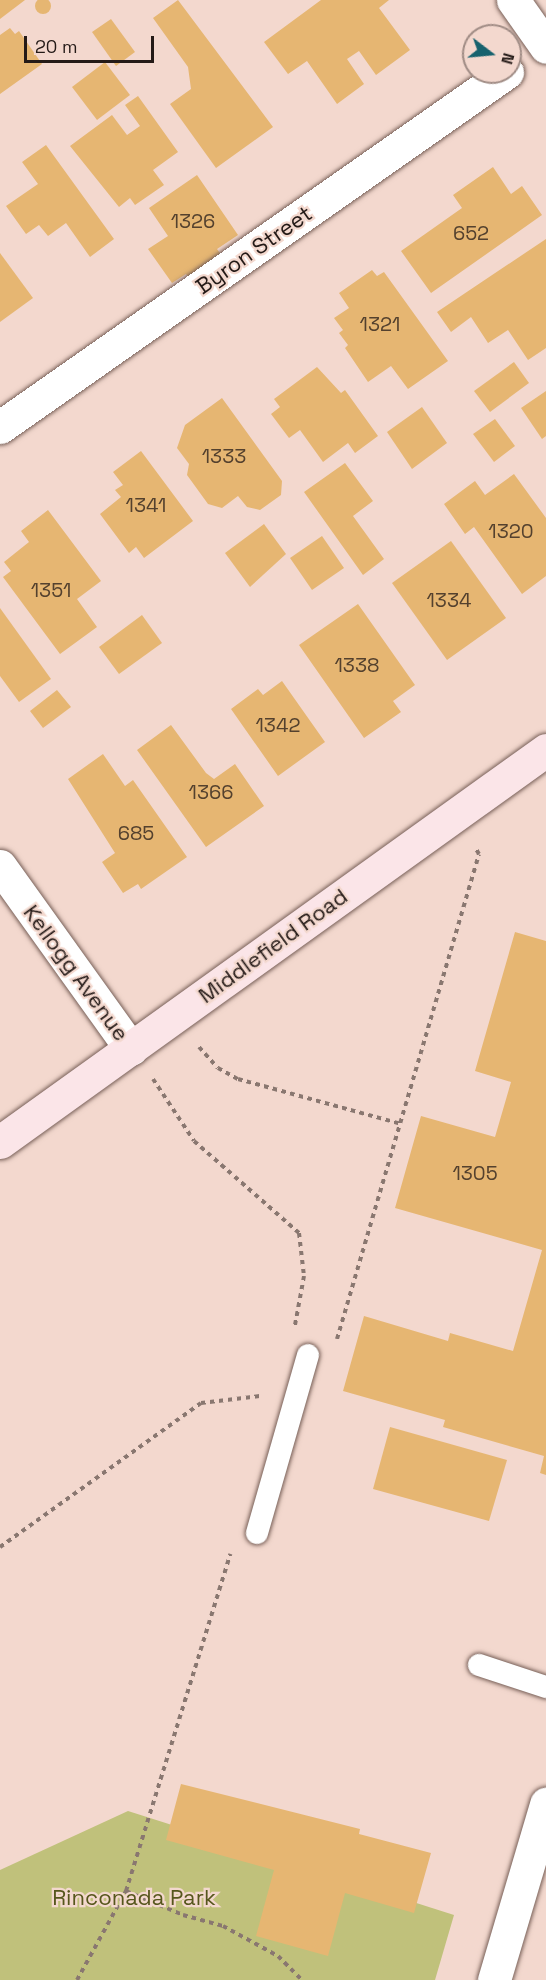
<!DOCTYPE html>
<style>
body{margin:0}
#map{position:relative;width:546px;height:1980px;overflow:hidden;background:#f3d8ce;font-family:"Space Grotesk",sans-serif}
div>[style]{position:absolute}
.green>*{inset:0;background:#c0c17b}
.building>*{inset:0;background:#e6b672}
.round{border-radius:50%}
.path>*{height:4px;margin-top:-2px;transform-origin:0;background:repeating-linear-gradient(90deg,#897770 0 4.5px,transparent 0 9px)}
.roads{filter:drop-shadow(0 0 2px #786058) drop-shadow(0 0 2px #786058)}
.lane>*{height:22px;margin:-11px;padding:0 11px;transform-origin:11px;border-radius:11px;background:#fff}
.street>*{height:33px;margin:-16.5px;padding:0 16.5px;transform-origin:16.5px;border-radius:16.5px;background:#fff}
.secondary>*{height:33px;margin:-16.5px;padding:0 16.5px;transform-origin:16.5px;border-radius:16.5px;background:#fbe5e8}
span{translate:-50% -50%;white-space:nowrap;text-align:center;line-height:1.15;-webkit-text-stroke:4.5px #f3d8ce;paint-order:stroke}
.number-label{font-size:20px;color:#54412e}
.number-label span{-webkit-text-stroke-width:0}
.street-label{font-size:22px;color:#241a17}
.park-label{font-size:22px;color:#56561c}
.north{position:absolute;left:462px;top:24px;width:60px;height:60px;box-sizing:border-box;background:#f3d8ce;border:2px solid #a08c85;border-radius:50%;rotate:106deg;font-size:16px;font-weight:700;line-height:24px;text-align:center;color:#241a17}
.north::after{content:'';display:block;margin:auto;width:21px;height:27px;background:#17626e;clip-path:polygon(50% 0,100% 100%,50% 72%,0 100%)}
.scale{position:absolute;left:24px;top:36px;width:130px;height:27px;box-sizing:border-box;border:3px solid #241a17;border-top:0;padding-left:8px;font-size:18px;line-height:21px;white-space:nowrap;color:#241a17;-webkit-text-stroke:4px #f3d8ce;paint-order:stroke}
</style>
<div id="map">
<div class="green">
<div style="clip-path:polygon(128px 1811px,454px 1915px,435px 1980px,0 1980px,0 1870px)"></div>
</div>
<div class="building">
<div class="round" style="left:35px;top:-2px;width:16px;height:16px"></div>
<div style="clip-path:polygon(0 0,25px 0,0 19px)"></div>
<div style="clip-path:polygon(178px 0,273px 127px,216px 168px,170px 104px,191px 89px,188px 67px,153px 18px)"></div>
<div style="clip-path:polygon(321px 0,389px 0,379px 8px,410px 50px,376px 75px,359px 51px,347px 59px,364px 84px,337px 104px,307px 61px,288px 74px,264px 42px)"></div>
<div style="clip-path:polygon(111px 19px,135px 52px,116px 66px,92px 32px)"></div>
<div style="clip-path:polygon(10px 28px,15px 34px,19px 31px,42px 64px,0 94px,0 35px)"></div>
<div style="clip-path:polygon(105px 62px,130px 95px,97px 120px,72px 87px)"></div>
<div style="clip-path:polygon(138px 96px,178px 152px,153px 170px,164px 185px,135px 205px,130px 198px,119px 207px,70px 146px,112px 115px,127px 135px,140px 126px,125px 105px)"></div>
<div style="clip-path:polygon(46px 145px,114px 239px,90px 257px,66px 223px,48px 236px,39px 225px,26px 234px,6px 206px,38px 184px,22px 162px)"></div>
<div style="clip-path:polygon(493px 167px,511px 194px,522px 186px,542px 215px,431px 293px,401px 251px,462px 208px,453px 195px)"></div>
<div style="clip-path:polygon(197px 175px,238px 235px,217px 249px,223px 257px,190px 280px,186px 274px,172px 283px,148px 249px,168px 236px,149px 208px)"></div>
<div style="clip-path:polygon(546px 239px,546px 348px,528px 360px,508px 330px,488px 343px,471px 317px,451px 332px,437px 312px)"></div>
<div style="clip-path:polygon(0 253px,33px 298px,0 322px)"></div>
<div style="clip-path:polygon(372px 270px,377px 276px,384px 272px,448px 361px,408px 389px,391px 366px,368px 382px,345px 348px,348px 345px,339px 333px,343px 330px,334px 318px,349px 308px,339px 293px)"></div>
<div style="clip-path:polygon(514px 362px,529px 383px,490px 412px,474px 391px)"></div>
<div style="clip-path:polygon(317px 367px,341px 393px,345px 390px,378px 436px,355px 453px,348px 443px,323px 462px,300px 430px,289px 438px,271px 414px,280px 407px,274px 399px)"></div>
<div style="clip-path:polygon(546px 391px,546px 436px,542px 439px,521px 408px)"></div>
<div style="clip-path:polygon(222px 398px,282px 481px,281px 495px,260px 510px,247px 507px,238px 496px,222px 508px,208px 504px,187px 475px,189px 464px,177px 448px,185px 425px)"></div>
<div style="clip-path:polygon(422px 407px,447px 443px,412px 469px,387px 432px)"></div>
<div style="clip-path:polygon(495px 419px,515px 446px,494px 462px,473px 434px)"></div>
<div style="clip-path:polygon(141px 451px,193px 521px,144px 558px,136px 547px,129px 553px,100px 514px,121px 497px,115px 490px,123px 485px,113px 472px)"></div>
<div style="clip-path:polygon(345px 463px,373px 501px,353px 516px,384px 559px,363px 575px,304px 492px)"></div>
<div style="clip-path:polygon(514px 474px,546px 518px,546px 576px,522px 594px,474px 527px,465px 534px,444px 504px,475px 481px,485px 495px)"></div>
<div style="clip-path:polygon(48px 510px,101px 581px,77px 599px,97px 627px,60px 654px,3px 577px,11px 571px,4px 562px,29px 542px,21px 531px)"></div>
<div style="clip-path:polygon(264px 524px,286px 554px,250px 587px,225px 553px)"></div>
<div style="clip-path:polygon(322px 536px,344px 568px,312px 590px,290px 558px)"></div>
<div style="clip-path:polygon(451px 541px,506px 618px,447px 660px,392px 583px)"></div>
<div style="clip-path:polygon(358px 604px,415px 685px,393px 701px,401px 712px,364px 738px,299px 645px)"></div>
<div style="clip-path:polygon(0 608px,51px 679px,19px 702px,0 676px)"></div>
<div style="clip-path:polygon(142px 615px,162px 643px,119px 674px,99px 647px)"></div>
<div style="clip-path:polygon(282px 681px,325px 742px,278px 776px,231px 709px,258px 689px,263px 695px)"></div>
<div style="clip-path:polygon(57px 690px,71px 707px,43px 728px,30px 711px)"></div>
<div style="clip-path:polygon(171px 725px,206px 773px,214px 779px,235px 764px,264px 806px,206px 847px,137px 750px)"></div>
<div style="clip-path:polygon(103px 754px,125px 786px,133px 780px,187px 857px,141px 889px,138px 884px,123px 893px,102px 862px,115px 853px,68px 779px)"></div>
<div style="clip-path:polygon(515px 932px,546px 941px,546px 1475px,540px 1473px,544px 1456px,443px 1427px,445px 1420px,343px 1391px,364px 1316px,448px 1341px,450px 1333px,513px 1351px,542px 1250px,395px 1208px,421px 1116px,495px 1137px,511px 1082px,475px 1071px)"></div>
<div style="clip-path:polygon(390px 1427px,507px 1460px,489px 1521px,373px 1489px)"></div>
<div style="clip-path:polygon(181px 1784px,360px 1829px,359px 1834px,431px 1853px,414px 1913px,345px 1893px,328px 1956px,256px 1936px,274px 1870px,166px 1840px)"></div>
</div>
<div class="path">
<div style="left:199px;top:1047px;width:28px;rotate:48deg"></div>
<div style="left:218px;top:1068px;width:23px;rotate:29deg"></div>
<div style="left:238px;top:1079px;width:169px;rotate:15.4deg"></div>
<div style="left:153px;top:1079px;width:74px;rotate:56.5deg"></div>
<div style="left:194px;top:1141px;width:140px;rotate:41.2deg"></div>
<div style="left:299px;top:1233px;width:43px;rotate:83.4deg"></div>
<div style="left:304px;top:1276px;width:50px;rotate:100.4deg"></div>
<div style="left:337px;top:1339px;width:505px;rotate:-73.68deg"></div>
<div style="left:479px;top:854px;width:6px;rotate:-121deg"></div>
<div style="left:0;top:1547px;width:247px;rotate:-35.6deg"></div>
<div style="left:201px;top:1403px;width:59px;rotate:-6.8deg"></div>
<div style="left:126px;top:1891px;width:353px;rotate:-72.8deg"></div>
<div style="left:77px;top:1980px;width:102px;rotate:-61.2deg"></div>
<div style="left:126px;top:1891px;width:62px;rotate:22.8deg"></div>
<div style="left:183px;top:1915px;width:41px;rotate:15.4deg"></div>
<div style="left:223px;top:1926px;width:63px;rotate:28.6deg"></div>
<div style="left:278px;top:1956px;width:34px;rotate:45deg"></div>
</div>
<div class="roads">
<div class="lane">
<div style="left:257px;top:1533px;width:185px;rotate:-74deg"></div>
<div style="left:479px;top:1665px;width:71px;rotate:18.2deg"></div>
</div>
<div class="street">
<div style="left:513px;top:0;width:57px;rotate:54.9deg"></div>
<div style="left:0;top:427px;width:619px;rotate:-35deg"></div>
<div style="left:0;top:866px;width:225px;rotate:54.4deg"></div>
<div style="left:494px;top:1980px;width:184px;rotate:-73.5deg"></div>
</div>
<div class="secondary">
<div style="left:0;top:1142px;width:672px;rotate:-35.68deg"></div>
</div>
</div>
<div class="number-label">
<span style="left:193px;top:221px">1326</span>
<span style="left:471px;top:233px">652</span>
<span style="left:380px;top:324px">1321</span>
<span style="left:224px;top:456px">1333</span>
<span style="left:146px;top:505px">1341</span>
<span style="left:511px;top:531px">1320</span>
<span style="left:51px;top:590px">1351</span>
<span style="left:449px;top:600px">1334</span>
<span style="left:357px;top:665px">1338</span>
<span style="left:278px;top:725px">1342</span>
<span style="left:211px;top:792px">1366</span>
<span style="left:136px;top:833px">685</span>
<span style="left:475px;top:1173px">1305</span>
</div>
<div class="street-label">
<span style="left:254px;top:250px;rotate:-35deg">Byron Street</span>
<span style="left:273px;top:946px;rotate:-36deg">Middlefield Road</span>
<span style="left:76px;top:973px;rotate:54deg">Kellogg Avenue</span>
</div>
<div class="park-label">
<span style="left:134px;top:1898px">Rinconada Park</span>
</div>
<div class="north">N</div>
<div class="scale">20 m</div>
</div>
